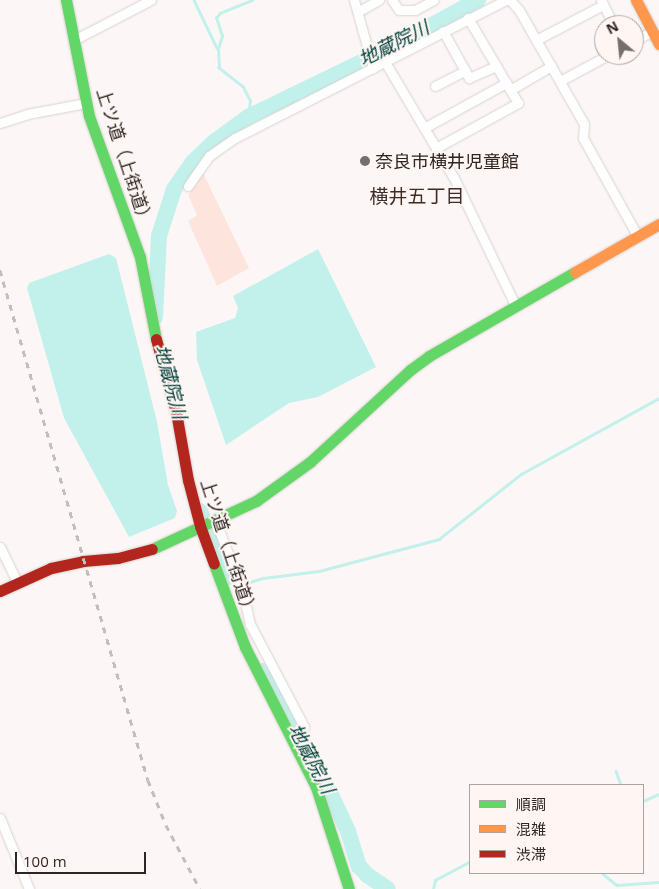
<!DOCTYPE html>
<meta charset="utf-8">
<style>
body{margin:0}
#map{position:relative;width:659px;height:889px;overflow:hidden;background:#fcf7f6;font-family:"Open Sans","Noto Sans JP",sans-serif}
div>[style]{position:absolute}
.green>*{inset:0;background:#fde5dd}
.water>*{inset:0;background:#c2f0ea}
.stream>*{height:2.5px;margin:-1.25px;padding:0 1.25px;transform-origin:1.25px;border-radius:1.25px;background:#c2f0ea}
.river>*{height:16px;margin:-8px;padding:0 8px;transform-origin:8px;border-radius:8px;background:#c2f0ea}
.roads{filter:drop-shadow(0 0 1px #d8d2cf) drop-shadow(0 0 1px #d8d2cf)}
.street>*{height:9px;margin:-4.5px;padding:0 4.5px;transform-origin:4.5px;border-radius:4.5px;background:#fffefe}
.fast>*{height:11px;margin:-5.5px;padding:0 5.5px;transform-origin:5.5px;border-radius:5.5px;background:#63d668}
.slow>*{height:11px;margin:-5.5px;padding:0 5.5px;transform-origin:5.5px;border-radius:5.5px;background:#ff974d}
.jam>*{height:11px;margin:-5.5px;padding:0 5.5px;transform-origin:5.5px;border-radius:5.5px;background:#b3261e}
.rail>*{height:2.5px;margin-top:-1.25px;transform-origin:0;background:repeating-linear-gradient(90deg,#c0bfbe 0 6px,transparent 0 12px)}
.dots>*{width:14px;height:14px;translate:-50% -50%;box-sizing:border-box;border:2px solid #fff6f3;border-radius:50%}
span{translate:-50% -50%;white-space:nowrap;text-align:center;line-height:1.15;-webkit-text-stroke:4px #fff6f3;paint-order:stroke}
.street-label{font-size:18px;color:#2d2623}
.poi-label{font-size:18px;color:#2d2623}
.left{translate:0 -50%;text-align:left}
.water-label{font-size:19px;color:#01423d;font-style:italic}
.neighbourhood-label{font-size:19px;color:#3c2d27}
.legend{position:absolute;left:469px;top:784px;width:175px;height:90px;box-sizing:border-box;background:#fff6f3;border:1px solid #aba3a0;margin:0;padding:6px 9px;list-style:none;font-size:15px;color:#2d2623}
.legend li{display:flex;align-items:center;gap:10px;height:25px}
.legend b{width:25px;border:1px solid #aba3a0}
.north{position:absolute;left:594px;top:15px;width:50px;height:50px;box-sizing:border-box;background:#fff6f3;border:1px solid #aba3a0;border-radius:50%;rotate:332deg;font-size:14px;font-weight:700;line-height:20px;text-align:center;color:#2d2623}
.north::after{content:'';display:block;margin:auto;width:18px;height:22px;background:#756f6d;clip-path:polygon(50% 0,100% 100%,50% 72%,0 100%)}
.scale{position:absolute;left:15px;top:852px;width:131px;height:22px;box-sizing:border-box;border:2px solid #2d2623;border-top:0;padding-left:6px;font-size:15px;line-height:18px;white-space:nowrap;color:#2d2623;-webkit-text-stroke:4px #fff6f3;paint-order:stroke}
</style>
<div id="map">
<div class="green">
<div style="clip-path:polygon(203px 173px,249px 268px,217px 286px,188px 221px,197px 215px,188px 195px)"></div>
</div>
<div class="water">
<div style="clip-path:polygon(318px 249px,376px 367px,318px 397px,289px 403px,226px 445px,197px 360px,196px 332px,235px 318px,238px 308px,233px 296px)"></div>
<div style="clip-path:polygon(109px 254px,116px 258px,157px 422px,168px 485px,177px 511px,175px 518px,129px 537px,64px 418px,27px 288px,29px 283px)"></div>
</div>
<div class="stream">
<div style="left:194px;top:0;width:53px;rotate:64.4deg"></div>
<div style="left:248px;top:117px;width:16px;rotate:-83deg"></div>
<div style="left:250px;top:101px;width:16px;rotate:-117deg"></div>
<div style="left:243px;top:87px;width:31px;rotate:-142deg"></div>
<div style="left:219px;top:68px;width:19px;rotate:-93deg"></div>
<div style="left:218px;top:49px;width:14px;rotate:-73deg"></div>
<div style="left:222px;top:36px;width:19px;rotate:-108deg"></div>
<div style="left:216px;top:18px;width:6px;rotate:-51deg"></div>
<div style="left:220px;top:13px;width:35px;rotate:-22deg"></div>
<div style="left:244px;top:584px;width:20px;rotate:-18deg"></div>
<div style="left:263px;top:578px;width:56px;rotate:-7.1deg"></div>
<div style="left:319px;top:571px;width:124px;rotate:-14.9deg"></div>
<div style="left:439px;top:539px;width:105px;rotate:-38.4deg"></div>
<div style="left:521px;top:474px;width:158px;rotate:-28.8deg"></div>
<div style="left:616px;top:771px;width:15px;rotate:70deg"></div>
<div style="left:643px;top:801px;width:17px;rotate:-24deg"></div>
<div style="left:602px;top:873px;width:19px;rotate:39deg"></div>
<div style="left:617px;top:885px;width:42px;rotate:-4.1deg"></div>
<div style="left:433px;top:889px;width:9px;rotate:-77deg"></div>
<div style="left:435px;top:880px;width:40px;rotate:-28deg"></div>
</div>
<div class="river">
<div style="left:155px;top:317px;width:81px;rotate:-87.2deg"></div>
<div style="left:159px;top:236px;width:49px;rotate:-72.3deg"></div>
<div style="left:174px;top:189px;width:32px;rotate:-55deg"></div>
<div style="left:192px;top:163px;width:30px;rotate:-44deg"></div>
<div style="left:214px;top:142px;width:42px;rotate:-36.3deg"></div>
<div style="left:248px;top:117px;width:160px;rotate:-25.9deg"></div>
<div style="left:392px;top:47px;width:98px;rotate:-28.7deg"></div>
<div style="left:200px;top:511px;width:72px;rotate:68.1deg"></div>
<div style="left:263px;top:671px;width:127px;rotate:60.8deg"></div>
<div style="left:325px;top:782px;width:54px;rotate:64.9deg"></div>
<div style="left:348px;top:831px;width:37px;rotate:73deg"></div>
<div style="left:359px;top:866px;width:12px;rotate:48deg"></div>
<div style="left:367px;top:875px;width:25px;rotate:34deg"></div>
</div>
<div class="roads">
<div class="street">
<div style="left:354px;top:0;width:71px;rotate:74.4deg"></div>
<div style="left:392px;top:0;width:12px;rotate:55deg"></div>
<div style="left:399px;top:10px;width:16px"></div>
<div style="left:415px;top:10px;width:21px;rotate:-28deg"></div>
<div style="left:510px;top:0;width:13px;rotate:48deg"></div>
<div style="left:519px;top:10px;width:131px;rotate:60.3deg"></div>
<div style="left:584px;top:124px;width:14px;rotate:94deg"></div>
<div style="left:583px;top:138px;width:111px;rotate:60.9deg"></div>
<div style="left:601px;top:0;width:28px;rotate:63deg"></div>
<div style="left:359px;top:11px;width:23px;rotate:-29deg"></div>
<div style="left:443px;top:31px;width:54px;rotate:61deg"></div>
<div style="left:469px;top:78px;width:30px;rotate:-24deg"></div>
<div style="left:74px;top:40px;width:87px;rotate:-27.5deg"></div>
<div style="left:536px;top:40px;width:76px;rotate:-27.6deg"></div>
<div style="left:634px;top:41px;width:21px;rotate:-28deg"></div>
<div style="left:385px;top:62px;width:135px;rotate:59.3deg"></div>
<div style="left:454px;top:178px;width:141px;rotate:64.3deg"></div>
<div style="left:560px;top:81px;width:55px;rotate:-28.4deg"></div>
<div style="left:435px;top:86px;width:34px;rotate:-27deg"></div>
<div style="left:510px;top:90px;width:48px;rotate:-30.3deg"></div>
<div style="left:0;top:123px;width:28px;rotate:-18deg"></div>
<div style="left:27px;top:114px;width:60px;rotate:-10.6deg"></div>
<div style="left:424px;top:128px;width:94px;rotate:-28.8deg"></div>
<div style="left:436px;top:148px;width:94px;rotate:-28.8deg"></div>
<div style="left:518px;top:103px;width:99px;rotate:-120.5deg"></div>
<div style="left:188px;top:186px;width:37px;rotate:-55deg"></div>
<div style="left:209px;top:156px;width:32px;rotate:-35deg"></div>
<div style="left:235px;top:138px;width:304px;rotate:-27deg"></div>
<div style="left:215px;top:520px;width:77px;rotate:68.7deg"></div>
<div style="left:243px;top:592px;width:33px;rotate:78deg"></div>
<div style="left:250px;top:624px;width:116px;rotate:62.3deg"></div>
<div style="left:304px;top:727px;width:15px;rotate:152deg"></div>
<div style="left:0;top:547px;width:39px;rotate:64deg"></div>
<div style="left:0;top:818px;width:77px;rotate:67.8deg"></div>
</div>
<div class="fast">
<div style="left:66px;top:0;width:118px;rotate:78.8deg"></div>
<div style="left:89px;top:116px;width:150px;rotate:70.1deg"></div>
<div style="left:140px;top:257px;width:84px;rotate:79deg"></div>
<div style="left:152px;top:549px;width:115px;rotate:-24.8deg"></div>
<div style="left:256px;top:501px;width:67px;rotate:-35.8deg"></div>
<div style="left:310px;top:462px;width:136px;rotate:-42.6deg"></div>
<div style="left:410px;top:370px;width:24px;rotate:-36deg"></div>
<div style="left:429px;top:356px;width:168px;rotate:-29.9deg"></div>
<div style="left:214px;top:564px;width:89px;rotate:69.5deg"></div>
<div style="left:245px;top:647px;width:157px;rotate:63.1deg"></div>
<div style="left:316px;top:787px;width:107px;rotate:72.1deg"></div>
</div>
<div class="slow">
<div style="left:636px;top:0;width:50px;rotate:62.4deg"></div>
<div style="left:575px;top:272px;width:97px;rotate:-29.7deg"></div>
</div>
<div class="jam">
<div style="left:156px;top:339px;width:76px;rotate:74.7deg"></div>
<div style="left:176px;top:412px;width:69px;rotate:80deg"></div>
<div style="left:188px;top:480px;width:48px;rotate:75.4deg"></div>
<div style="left:200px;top:526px;width:40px;rotate:69.8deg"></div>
<div style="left:0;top:591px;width:56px;rotate:-24.3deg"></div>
<div style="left:51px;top:568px;width:33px;rotate:-12deg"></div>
<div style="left:83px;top:561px;width:35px;rotate:-5deg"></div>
<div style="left:118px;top:558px;width:35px;rotate:-15deg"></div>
</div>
</div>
<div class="rail">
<div style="left:0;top:270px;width:531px;rotate:73.82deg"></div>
<div style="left:148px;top:780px;width:48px;rotate:68.2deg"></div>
<div style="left:166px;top:825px;width:72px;rotate:62deg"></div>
</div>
<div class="dots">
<div style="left:365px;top:161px;background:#756f6d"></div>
</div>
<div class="street-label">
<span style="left:125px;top:157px;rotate:72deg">上ツ道（上街道）</span>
<span style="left:229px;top:548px;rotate:72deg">上ツ道（上街道）</span>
</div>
<div class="poi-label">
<span class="left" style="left:375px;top:161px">奈良市横井児童館</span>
</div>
<div class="water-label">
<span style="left:394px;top:44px;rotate:-27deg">地蔵院川</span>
<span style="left:170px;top:382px;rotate:75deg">地蔵院川</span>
<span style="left:311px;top:759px;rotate:62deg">地蔵院川</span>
</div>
<div class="neighbourhood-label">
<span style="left:417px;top:197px">横井五丁目</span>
</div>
<ul class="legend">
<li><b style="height:6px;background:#63d668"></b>順調</li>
<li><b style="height:6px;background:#ff974d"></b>混雑</li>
<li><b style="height:6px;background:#b3261e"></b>渋滞</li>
</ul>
<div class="north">N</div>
<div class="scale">100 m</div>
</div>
